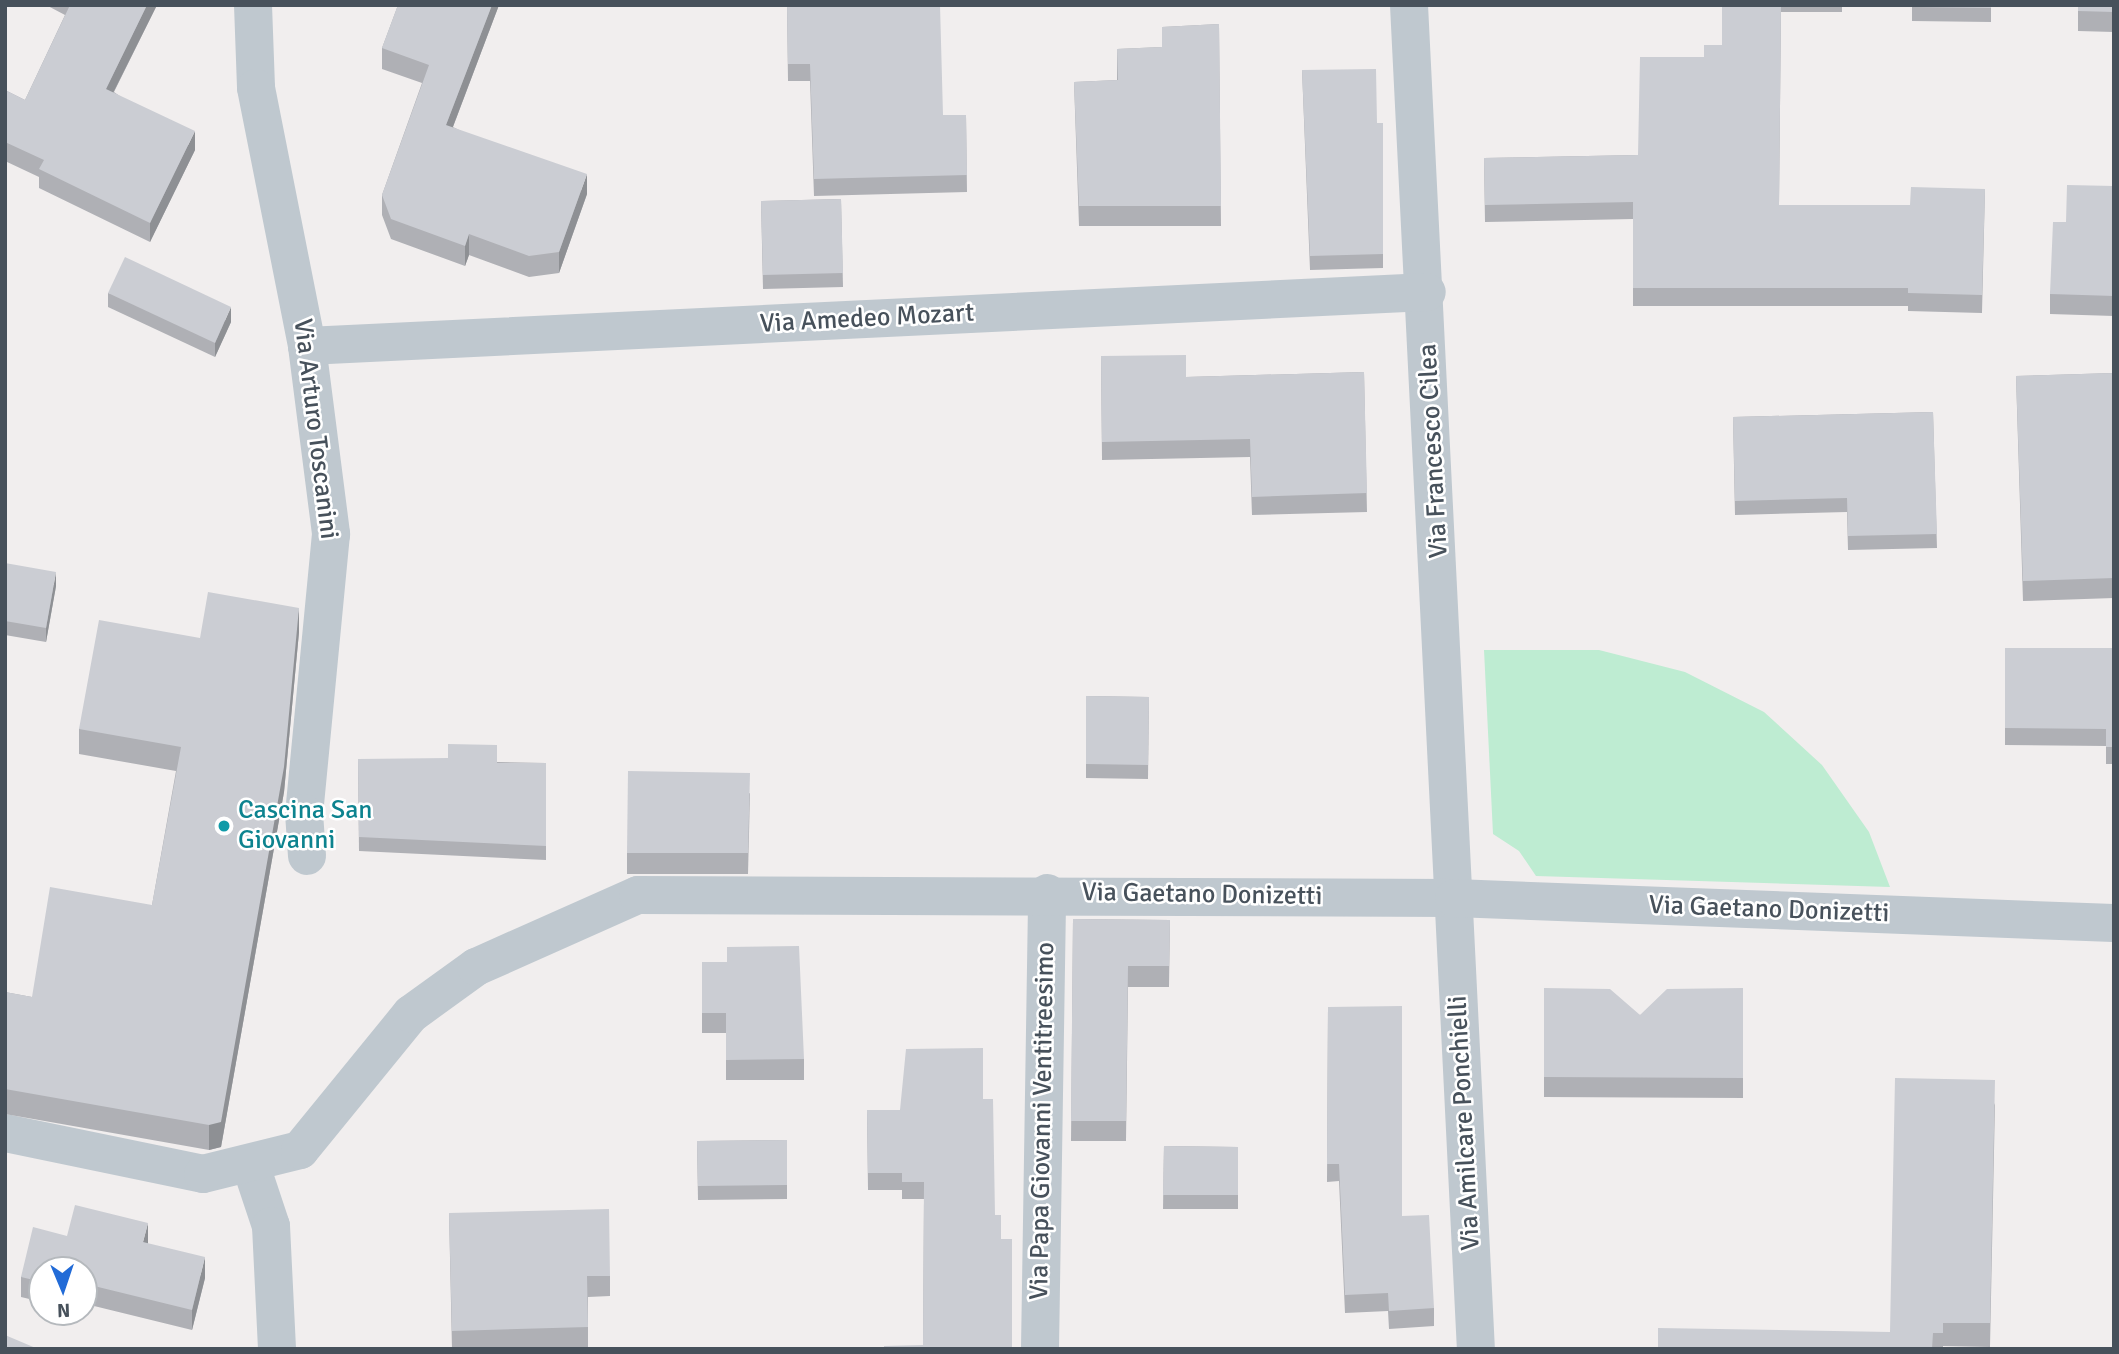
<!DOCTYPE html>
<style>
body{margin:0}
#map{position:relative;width:2119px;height:1354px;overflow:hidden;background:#f1eeee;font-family:Signika,sans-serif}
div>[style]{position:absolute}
.green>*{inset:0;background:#beecd2}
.minor>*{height:38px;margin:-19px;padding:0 19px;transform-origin:19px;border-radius:19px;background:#bfc8cf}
.tertiary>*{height:38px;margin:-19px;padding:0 19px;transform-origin:19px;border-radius:19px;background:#bfc8cf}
.wall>*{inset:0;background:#afb0b5}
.shaded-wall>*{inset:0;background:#8e9094}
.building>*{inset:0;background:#cbcdd3}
.dots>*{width:19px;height:19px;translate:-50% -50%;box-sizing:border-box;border:4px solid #fff;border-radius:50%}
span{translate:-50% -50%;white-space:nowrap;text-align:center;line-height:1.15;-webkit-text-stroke:5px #fff;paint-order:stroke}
.street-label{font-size:26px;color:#47515b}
.culture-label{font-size:26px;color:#0d838f}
.left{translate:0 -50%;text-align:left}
.frame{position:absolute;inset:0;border:7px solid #47515b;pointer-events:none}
.north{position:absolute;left:28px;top:1256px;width:70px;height:70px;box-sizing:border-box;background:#fff;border:2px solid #b5b9bd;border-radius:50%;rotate:178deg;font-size:19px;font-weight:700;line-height:28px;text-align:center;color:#47515b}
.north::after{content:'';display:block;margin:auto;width:24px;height:32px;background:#226bd7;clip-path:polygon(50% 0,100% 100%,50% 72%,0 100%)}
</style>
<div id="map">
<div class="green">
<div style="clip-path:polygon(1484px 650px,1599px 650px,1685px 672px,1764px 712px,1822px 765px,1869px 832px,1890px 887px,1536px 876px,1519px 851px,1493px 834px)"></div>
</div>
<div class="minor">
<div style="left:253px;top:5px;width:83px;rotate:87.9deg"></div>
<div style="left:256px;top:88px;width:263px;rotate:78.8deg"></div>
<div style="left:307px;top:346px;width:190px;rotate:82.7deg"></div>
<div style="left:331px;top:534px;width:280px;rotate:95.5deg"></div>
<div style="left:304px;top:813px;width:43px;rotate:86deg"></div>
<div style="left:1409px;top:5px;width:1346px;rotate:87.15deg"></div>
<div style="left:307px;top:346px;width:1121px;rotate:-2.76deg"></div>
<div style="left:251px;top:1166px;width:63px;rotate:71.6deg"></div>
<div style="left:271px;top:1226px;width:123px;rotate:87.2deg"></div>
<div style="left:1040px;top:1349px;width:456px;rotate:-89.1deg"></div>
</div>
<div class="tertiary">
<div style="left:5px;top:1133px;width:202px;rotate:11.7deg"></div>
<div style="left:203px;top:1174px;width:100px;rotate:-13.9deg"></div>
<div style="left:300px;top:1150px;width:176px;rotate:-50.8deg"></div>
<div style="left:411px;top:1014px;width:80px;rotate:-35.9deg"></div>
<div style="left:476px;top:967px;width:177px;rotate:-24deg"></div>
<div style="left:638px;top:895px;width:816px;rotate:0.21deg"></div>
<div style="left:1454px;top:898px;width:660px;rotate:2.17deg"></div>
</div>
<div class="wall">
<div style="clip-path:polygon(46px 5px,157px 5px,114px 92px,195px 150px,150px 242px,39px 188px,39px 177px,5px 161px,5px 90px,25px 100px,65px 15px)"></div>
<div style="clip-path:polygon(398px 5px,499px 5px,453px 127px,587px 194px,559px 273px,529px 277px,469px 255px,465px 266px,391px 239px,382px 215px,382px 195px,422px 83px,382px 69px,382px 48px)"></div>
<div style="clip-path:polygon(787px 5px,943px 115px,966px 115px,967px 192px,814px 196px,810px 81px,788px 81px)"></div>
<div style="clip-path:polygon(1722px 5px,1842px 5px,1842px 12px,1781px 12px,1779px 205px,1910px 205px,1985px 189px,1982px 313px,1908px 311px,1908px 306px,1633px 306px,1633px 219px,1485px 222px,1484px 158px,1638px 155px,1704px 57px,1722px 45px)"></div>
<div style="clip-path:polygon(1912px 5px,1991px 5px,1991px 22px,1912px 21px)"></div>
<div style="clip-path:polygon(2078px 5px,2114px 5px,2114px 32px,2078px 31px)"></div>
<div style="clip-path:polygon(1219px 24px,1221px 226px,1079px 226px,1074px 82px,1117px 80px,1117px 49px,1162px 47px,1162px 27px)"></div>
<div style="clip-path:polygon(1302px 70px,1377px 123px,1383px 123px,1383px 268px,1310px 270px)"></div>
<div style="clip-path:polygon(2114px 186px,2114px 316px,2050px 314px,2050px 294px,2066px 222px)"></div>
<div style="clip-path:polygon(841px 199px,843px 287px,763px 289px,761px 201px)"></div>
<div style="clip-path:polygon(108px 293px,231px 322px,215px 357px,108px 307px)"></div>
<div style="clip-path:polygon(1101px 356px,1186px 377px,1364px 372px,1367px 512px,1252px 515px,1250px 457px,1102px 460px)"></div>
<div style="clip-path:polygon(2114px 373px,2114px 598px,2023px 601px,2016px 376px)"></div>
<div style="clip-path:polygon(1933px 412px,1937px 548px,1848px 550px,1847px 512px,1735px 515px,1733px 417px)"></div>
<div style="clip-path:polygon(5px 563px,56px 586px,46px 642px,5px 635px)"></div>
<div style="clip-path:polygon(299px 632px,284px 792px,221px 1147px,209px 1150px,5px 1114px,5px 992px,32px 997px,152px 905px,176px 771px,79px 754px,79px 729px,200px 638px)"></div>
<div style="clip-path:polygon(2005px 648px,2114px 648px,2114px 764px,2106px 764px,2106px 746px,2005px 745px)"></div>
<div style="clip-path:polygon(1086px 696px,1149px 697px,1148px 779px,1086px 778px)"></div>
<div style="clip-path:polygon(358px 759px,546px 763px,546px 860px,359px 851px)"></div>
<div style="clip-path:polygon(750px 793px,748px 874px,627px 874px,627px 853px)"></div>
<div style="clip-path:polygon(1073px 919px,1170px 920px,1169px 987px,1128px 987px,1126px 1141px,1071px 1141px)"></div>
<div style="clip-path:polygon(702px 962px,804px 1059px,804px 1080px,726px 1080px,726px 1033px,702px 1033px)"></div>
<div style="clip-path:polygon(1544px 988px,1640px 1015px,1743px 988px,1743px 1098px,1544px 1097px)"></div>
<div style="clip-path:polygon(1328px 1007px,1434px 1308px,1434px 1326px,1389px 1329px,1388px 1311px,1345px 1313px,1339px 1181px,1327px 1182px)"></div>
<div style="clip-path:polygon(983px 1048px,923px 1345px,924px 1199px,902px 1199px,902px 1190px,868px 1190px,867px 1110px,900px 1110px)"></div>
<div style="clip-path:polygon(1995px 1103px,1990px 1347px,1943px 1346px,1943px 1349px,1658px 1349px,1890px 1332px)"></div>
<div style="clip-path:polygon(787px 1140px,787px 1199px,698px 1200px,697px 1141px)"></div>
<div style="clip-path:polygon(1164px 1146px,1238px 1147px,1238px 1209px,1163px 1209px)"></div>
<div style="clip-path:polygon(449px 1213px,610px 1276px,610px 1296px,588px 1297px,588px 1347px,526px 1349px,452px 1349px)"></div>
<div style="clip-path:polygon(67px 1236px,148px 1244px,205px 1278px,192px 1330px,90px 1305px,88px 1314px,80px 1312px,84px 1312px,84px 1270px,42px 1270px,42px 1302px,21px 1297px,21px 1277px)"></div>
</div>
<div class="shaded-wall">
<div style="clip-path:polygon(147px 5px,157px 5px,106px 107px,106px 89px)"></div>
<div style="clip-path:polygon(492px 5px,499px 5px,446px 145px,446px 125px)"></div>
<div style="clip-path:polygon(195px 131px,195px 150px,150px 242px,150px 223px)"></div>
<div style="clip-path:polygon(587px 174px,587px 194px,559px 273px,559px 252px)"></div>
<div style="clip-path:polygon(469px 234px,469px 255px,465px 266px,465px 246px)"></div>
<div style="clip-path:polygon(231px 307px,231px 322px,215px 357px,215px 343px)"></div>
<div style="clip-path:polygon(56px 572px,56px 586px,46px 642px,46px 628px)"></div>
<div style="clip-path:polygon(299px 608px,299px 632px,284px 792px,221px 1147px,209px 1150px,209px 1125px)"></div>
<div style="clip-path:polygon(148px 1223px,148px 1243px,143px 1263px,143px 1242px)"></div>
<div style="clip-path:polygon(205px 1257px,205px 1278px,192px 1330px,192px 1310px)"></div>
<div style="clip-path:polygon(90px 1285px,90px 1305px,88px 1314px,88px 1294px)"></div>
</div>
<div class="building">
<div style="clip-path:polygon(70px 5px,147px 5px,106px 89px,195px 131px,150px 223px,39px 169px,44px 160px,5px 142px,5px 90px,25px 100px)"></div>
<div style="clip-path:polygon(398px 5px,492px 5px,446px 125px,587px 174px,559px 252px,529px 256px,469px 234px,465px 246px,391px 219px,382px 195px,429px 65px,382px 48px)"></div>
<div style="clip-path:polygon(787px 5px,940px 5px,943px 115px,966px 115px,967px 175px,814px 179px,810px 64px,788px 64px)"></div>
<div style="clip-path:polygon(1722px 5px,1781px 5px,1779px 205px,1910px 205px,1911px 187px,1985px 189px,1982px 295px,1908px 293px,1908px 288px,1633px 288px,1633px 202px,1485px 205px,1484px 158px,1638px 155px,1640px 57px,1704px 57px,1704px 45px,1722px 45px)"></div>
<div style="clip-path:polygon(1912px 5px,1991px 5px,1991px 8px,1912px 7px)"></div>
<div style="clip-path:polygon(2078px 5px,2114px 5px,2114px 12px,2078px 11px)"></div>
<div style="clip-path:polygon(1219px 24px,1221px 206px,1079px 206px,1074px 82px,1118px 80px,1117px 49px,1162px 47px,1162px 27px)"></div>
<div style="clip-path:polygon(1376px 69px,1377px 123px,1383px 123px,1383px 254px,1310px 256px,1302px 70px)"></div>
<div style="clip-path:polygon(2067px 185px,2114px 186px,2114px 296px,2050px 294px,2053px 222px,2066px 222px)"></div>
<div style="clip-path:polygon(841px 199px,843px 273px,763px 275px,761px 201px)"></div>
<div style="clip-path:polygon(125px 257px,231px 307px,215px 343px,108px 293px)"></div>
<div style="clip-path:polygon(1186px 355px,1186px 377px,1364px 372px,1367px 493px,1252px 497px,1250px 439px,1102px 442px,1101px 356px)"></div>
<div style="clip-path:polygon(2114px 373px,2114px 578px,2023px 581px,2016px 376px)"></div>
<div style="clip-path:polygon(1933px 412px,1937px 534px,1848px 536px,1847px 498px,1735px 501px,1733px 417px)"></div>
<div style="clip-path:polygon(5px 563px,56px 572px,46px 628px,5px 621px)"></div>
<div style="clip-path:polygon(208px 592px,299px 608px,284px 767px,221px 1122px,209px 1125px,5px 1089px,5px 992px,32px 997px,50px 887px,152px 905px,181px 747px,79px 729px,99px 620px,200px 638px)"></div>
<div style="clip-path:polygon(2005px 648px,2114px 648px,2114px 747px,2106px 747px,2106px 729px,2005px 728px)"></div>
<div style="clip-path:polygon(1086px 696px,1149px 697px,1148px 765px,1086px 764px)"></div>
<div style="clip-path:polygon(448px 744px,497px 745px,497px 763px,546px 763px,546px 846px,359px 837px,358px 759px,448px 758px)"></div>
<div style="clip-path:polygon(628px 771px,750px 773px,748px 853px,627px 853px)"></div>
<div style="clip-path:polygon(1073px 919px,1170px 920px,1169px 966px,1128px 966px,1126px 1121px,1071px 1121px)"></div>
<div style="clip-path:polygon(799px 946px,804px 1059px,726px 1060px,726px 1013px,702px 1013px,702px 962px,727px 962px,727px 947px)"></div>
<div style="clip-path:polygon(1544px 988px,1610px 989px,1640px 1015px,1667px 989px,1743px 988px,1743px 1078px,1544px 1077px)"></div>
<div style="clip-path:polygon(1402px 1006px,1402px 1216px,1429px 1215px,1434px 1308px,1389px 1311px,1388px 1293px,1345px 1295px,1339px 1164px,1327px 1164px,1328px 1007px)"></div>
<div style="clip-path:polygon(983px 1048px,983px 1099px,993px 1099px,995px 1215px,1001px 1215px,1001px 1239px,1012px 1239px,1012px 1349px,884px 1349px,884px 1346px,923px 1345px,924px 1182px,902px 1182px,902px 1173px,868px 1173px,867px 1110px,900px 1110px,906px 1049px)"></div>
<div style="clip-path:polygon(1895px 1078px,1995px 1080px,1990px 1323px,1943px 1323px,1943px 1333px,1933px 1333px,1932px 1349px,1658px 1349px,1658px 1328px,1890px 1332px)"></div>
<div style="clip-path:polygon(787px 1140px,787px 1185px,698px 1186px,697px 1141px)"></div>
<div style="clip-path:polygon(1164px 1146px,1238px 1147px,1238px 1195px,1163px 1195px)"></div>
<div style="clip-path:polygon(75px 1205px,148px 1223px,143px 1242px,205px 1257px,192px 1310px,90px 1285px,88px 1294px,84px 1293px,84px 1270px,42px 1270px,42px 1282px,21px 1277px,33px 1227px,67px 1236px)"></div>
<div style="clip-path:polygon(609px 1209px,610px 1276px,587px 1276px,588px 1327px,452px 1331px,449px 1213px)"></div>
<div style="clip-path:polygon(5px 1335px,38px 1349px,5px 1349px)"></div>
</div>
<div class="dots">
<div style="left:224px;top:826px;background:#0f9aa8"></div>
</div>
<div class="street-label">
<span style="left:867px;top:319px;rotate:-3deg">Via Amedeo Mozart</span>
<span style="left:315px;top:429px;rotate:83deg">Via Arturo Toscanini</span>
<span style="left:1434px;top:451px;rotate:-93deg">Via Francesco Cilea</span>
<span style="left:1202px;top:895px;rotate:1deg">Via Gaetano Donizetti</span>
<span style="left:1769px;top:910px;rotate:2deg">Via Gaetano Donizetti</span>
<span style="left:1043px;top:1121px;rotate:-89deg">Via Papa Giovanni Ventitreesimo</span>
<span style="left:1465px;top:1123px;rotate:-93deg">Via Amilcare Ponchielli</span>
</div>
<div class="culture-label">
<span class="left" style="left:238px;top:826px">Cascina San<br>Giovanni</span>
</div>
<div class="frame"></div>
<div class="north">N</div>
</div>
